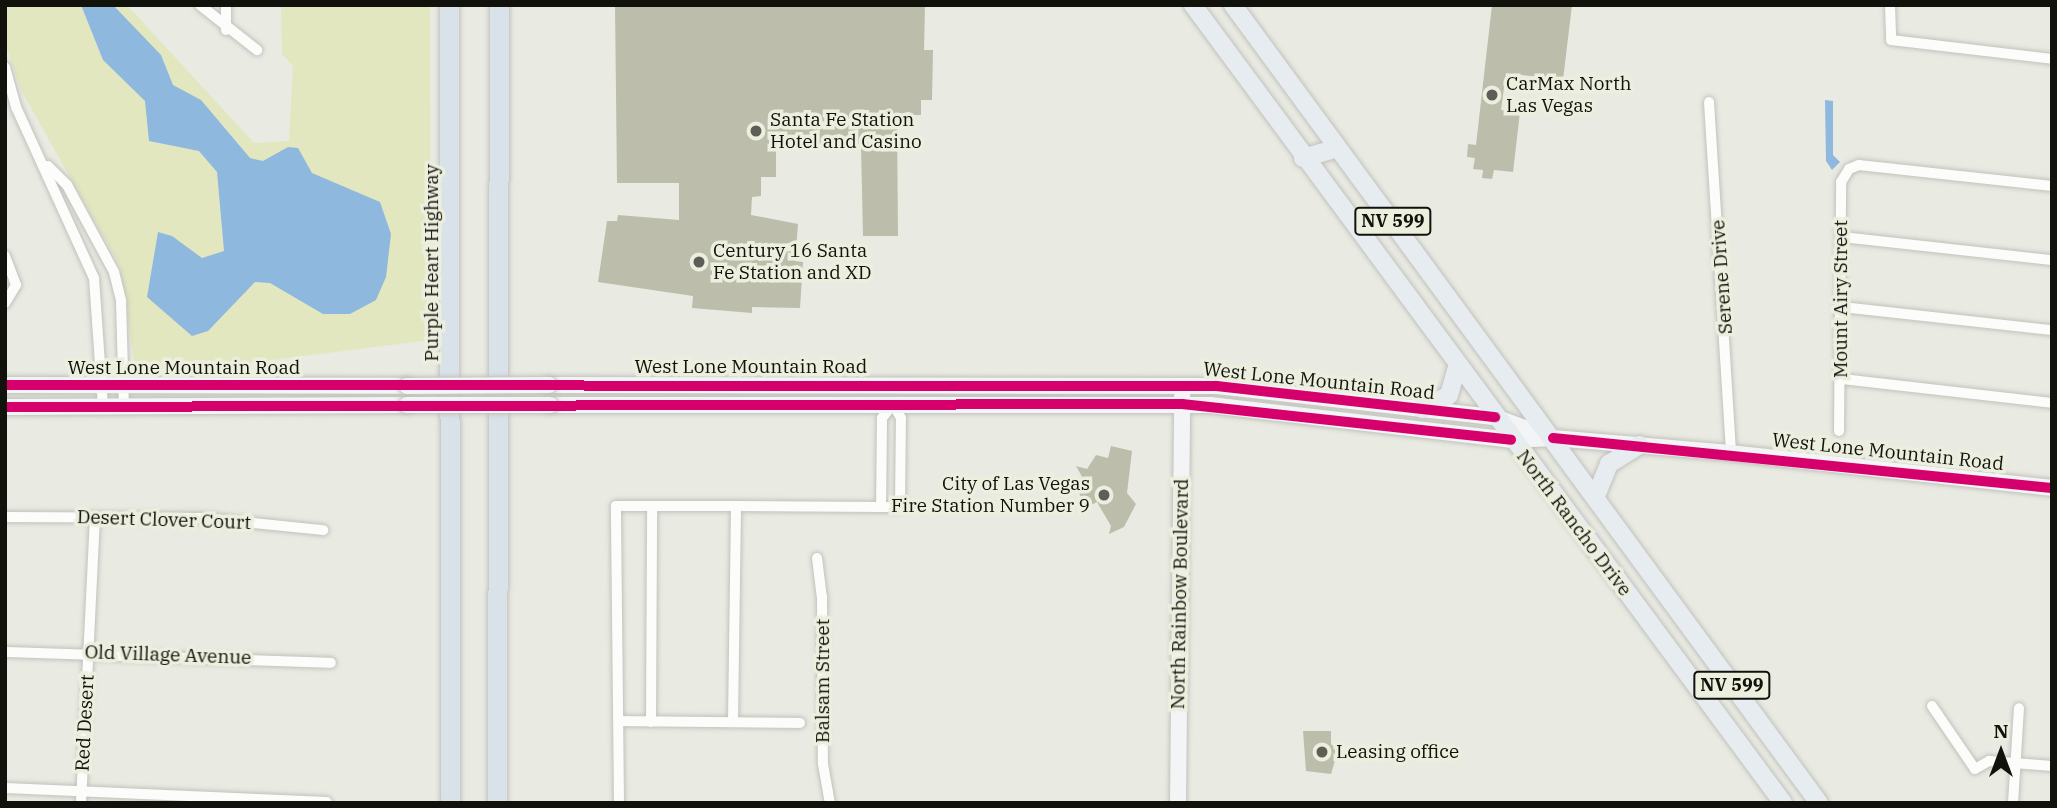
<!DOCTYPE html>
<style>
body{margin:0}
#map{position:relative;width:2057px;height:808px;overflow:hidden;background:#e9eae2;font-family:"IBM Plex Serif",serif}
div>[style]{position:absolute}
.green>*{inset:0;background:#e2e7c0}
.water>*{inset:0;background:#8eb8de}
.building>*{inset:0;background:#bcbeab}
.roads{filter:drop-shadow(0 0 2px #c1c2bc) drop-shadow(0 0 2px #c1c2bc)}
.minor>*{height:10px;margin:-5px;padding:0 5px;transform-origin:5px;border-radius:5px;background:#fcfcfb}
.secondary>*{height:16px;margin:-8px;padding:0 8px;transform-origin:8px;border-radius:8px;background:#f2f4f5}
.primary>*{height:18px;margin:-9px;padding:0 9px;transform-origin:9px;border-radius:9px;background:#e6ecf0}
.motorway>*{height:19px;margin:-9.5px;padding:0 9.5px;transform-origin:9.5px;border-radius:9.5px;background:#d9e2e8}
.bridges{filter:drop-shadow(0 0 2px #c1c2bc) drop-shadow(0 0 2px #c1c2bc)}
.secondary-bridge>*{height:16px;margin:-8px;padding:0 8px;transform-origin:8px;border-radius:8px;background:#f2f4f5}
.cycleway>*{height:10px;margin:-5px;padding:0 5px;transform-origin:5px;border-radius:5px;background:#d6006c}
.dots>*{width:19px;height:19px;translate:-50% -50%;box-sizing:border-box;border:4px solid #eceede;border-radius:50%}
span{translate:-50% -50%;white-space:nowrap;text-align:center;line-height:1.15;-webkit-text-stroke:7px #eceede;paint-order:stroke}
.shield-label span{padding:2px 5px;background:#eceede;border:2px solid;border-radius:5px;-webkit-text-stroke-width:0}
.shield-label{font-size:18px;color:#11120c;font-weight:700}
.poi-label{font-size:19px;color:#11120c}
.left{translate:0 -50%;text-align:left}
.right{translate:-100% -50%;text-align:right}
.street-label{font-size:19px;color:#11120c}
.frame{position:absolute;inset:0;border:7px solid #11120c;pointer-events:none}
.north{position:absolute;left:1966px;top:717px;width:70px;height:70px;-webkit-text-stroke:5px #eceede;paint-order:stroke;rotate:0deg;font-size:19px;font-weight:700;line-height:28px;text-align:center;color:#11120c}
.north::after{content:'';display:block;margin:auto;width:24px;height:32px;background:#11120c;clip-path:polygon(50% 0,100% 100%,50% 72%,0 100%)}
</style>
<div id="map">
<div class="green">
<div style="clip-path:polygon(5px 5px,127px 5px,254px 143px,289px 141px,293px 66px,282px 54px,281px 5px,430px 5px,431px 340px,199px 369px,156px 373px,135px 368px,120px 266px,21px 90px,5px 43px)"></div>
</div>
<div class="water">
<div style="clip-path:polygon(81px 5px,113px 5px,161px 55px,173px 85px,201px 100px,250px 158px,263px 161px,288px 147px,298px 148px,312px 173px,380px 202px,391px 234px,386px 277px,376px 300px,350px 314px,323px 314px,270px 283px,255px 282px,208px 331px,192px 336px,147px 297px,158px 232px,172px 236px,202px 258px,224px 251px,217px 172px,199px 151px,149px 141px,145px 101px,103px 60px)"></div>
<div style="clip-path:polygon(1825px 100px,1833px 101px,1833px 155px,1840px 162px,1832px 170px,1826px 161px)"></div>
</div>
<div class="building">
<div style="clip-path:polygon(615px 5px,925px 5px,924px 50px,933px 50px,932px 100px,921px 100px,921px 115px,897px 115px,898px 236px,863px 236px,861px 146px,776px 147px,776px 177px,761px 177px,761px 196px,752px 197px,751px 215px,798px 224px,795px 261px,803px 262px,800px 308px,752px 307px,752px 313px,692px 308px,693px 296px,598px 282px,607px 221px,617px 221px,618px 215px,679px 220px,679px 183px,617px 183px)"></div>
<div style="clip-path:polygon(1492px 5px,1572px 5px,1563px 80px,1506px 73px,1501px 110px,1520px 112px,1513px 172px,1494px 170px,1492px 179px,1482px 178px,1483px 170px,1473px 169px,1475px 158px,1467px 157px,1468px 144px,1476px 145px)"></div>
<div style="clip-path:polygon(1111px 446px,1132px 451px,1127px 493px,1136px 504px,1124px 527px,1109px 534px,1111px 526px,1097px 502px,1087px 507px,1075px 487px,1085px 482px,1076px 466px,1087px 469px,1096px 455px,1108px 458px)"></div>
<div style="clip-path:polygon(1303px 731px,1331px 731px,1331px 744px,1338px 751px,1331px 774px,1306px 771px)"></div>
</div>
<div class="roads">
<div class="minor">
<div style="left:200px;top:5px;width:73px;rotate:38.3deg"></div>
<div style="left:226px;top:5px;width:25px;rotate:90deg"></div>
<div style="left:1890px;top:5px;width:35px;rotate:88deg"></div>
<div style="left:1891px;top:40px;width:162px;rotate:6.7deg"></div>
<div style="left:5px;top:67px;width:41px;rotate:74.6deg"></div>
<div style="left:16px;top:107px;width:188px;rotate:65.5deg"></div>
<div style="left:94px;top:278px;width:128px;rotate:86deg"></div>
<div style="left:1709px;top:102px;width:352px;rotate:86.4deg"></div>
<div style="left:48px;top:166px;width:27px;rotate:45deg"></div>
<div style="left:67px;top:185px;width:99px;rotate:61.6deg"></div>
<div style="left:114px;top:272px;width:30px;rotate:76deg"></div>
<div style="left:121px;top:301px;width:105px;rotate:88.4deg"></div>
<div style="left:1842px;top:237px;width:211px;rotate:6.3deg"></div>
<div style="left:5px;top:256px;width:31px;rotate:69deg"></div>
<div style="left:16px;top:285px;width:21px;rotate:121deg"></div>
<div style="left:1842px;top:307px;width:211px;rotate:6.3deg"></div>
<div style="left:1842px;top:379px;width:211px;rotate:6.5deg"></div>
<div style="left:1839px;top:431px;width:249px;rotate:-89.5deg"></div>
<div style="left:1841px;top:182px;width:15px;rotate:-58deg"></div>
<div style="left:1849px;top:169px;width:11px;rotate:-22deg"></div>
<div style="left:1859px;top:165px;width:194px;rotate:6.2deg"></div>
<div style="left:5px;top:517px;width:199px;rotate:0.3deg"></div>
<div style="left:204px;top:518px;width:120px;rotate:5.8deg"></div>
<div style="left:817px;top:558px;width:38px;rotate:83deg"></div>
<div style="left:822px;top:596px;width:168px;rotate:89.7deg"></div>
<div style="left:823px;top:764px;width:40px;rotate:80deg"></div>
<div style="left:5px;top:652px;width:326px;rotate:1.9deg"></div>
<div style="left:1932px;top:706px;width:76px;rotate:55.7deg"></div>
<div style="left:1975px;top:769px;width:16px;rotate:-30deg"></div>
<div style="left:1989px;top:761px;width:63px;rotate:4.5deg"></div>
<div style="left:620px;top:721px;width:180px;rotate:0.6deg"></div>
<div style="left:651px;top:722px;width:216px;rotate:-89.7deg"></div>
<div style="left:733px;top:722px;width:216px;rotate:-89.2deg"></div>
<div style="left:5px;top:788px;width:322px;rotate:2.5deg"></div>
<div style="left:81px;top:803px;width:286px;rotate:-87.2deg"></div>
<div style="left:619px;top:803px;width:297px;rotate:-90.6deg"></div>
<div style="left:616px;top:506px;width:120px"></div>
<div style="left:736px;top:506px;width:145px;rotate:0.4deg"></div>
<div style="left:881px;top:507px;width:19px"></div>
<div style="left:900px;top:507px;width:89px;rotate:-89.4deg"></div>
<div style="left:901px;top:418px;width:16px;rotate:-120deg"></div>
<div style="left:893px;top:404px;width:18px;rotate:128deg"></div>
<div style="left:882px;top:418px;width:89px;rotate:90.6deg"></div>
<div style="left:2013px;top:803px;width:95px;rotate:-86.4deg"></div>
</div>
<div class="secondary">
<div style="left:5px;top:385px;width:402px;rotate:0.1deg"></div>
<div style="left:549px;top:385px;width:668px;rotate:0.09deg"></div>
<div style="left:1217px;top:386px;width:280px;rotate:6.4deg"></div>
<div style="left:1495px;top:417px;width:52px;rotate:20.2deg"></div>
<div style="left:550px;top:405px;width:660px"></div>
<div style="left:1210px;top:405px;width:303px;rotate:6.6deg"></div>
<div style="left:1511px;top:440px;width:42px;rotate:-2.7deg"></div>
<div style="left:1553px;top:438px;width:179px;rotate:4.8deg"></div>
<div style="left:1731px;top:453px;width:323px;rotate:6.2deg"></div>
<div style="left:5px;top:407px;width:402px;rotate:-0.3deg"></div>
<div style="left:1178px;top:803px;width:408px;rotate:-89.4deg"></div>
</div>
<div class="primary">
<div style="left:1193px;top:5px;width:992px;rotate:53.52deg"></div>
<div style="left:1233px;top:5px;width:990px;rotate:53.71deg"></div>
<div style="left:1303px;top:158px;width:36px;rotate:-16deg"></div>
<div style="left:1422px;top:409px;width:30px;rotate:-27deg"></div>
<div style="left:1449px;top:395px;width:29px;rotate:-74deg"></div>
<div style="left:1596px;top:496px;width:35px;rotate:-68deg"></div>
<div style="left:1609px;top:464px;width:36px;rotate:-32deg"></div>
</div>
<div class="motorway">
<div style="left:449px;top:5px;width:798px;rotate:89.93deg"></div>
<div style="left:497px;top:803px;width:798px;rotate:-89.86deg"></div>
</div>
</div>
<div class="bridges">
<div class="secondary-bridge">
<div style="left:407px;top:386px;width:142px;rotate:-0.4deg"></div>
<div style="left:407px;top:405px;width:143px"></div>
</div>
</div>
<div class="cycleway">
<div style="left:5px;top:385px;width:1212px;rotate:0.05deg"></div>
<div style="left:1217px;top:386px;width:280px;rotate:6.4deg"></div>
<div style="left:5px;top:407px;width:1177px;rotate:-0.15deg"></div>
<div style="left:1182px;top:404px;width:331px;rotate:6.2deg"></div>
<div style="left:1553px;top:438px;width:501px;rotate:5.72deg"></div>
</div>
<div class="dots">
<div style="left:1492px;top:95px;background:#5d5e57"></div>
<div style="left:756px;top:131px;background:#5d5e57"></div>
<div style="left:699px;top:262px;background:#5d5e57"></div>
<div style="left:1104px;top:495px;background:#5d5e57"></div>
<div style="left:1322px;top:752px;background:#5d5e57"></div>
</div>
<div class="shield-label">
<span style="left:1393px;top:221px">NV 599</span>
<span style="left:1732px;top:685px">NV 599</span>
</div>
<div class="poi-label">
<span class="left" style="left:1506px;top:95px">CarMax North<br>Las Vegas</span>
<span class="left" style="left:770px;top:131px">Santa Fe Station<br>Hotel and Casino</span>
<span class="left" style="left:713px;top:262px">Century 16 Santa<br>Fe Station and XD</span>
<span class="right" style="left:1090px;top:495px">City of Las Vegas<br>Fire Station Number 9</span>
<span class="left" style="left:1336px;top:752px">Leasing office</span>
</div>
<div class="street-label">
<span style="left:432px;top:263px;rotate:-90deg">Purple Heart Highway</span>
<span style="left:1722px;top:277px;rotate:-94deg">Serene Drive</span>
<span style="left:1841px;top:299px;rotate:-90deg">Mount Airy Street</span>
<span style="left:751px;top:367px">West Lone Mountain Road</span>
<span style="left:184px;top:368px">West Lone Mountain Road</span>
<span style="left:1319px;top:381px;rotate:6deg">West Lone Mountain Road</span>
<span style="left:1888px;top:452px;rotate:6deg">West Lone Mountain Road</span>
<span style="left:164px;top:520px;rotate:2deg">Desert Clover Court</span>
<span style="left:1574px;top:523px;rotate:53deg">North Rancho Drive</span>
<span style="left:1180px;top:594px;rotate:-89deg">North Rainbow Boulevard</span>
<span style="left:168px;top:655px;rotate:2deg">Old Village Avenue</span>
<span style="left:823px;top:681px;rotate:-90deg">Balsam Street</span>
<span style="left:85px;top:723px;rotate:-87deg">Red Desert</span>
</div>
<div class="frame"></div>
<div class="north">N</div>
</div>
